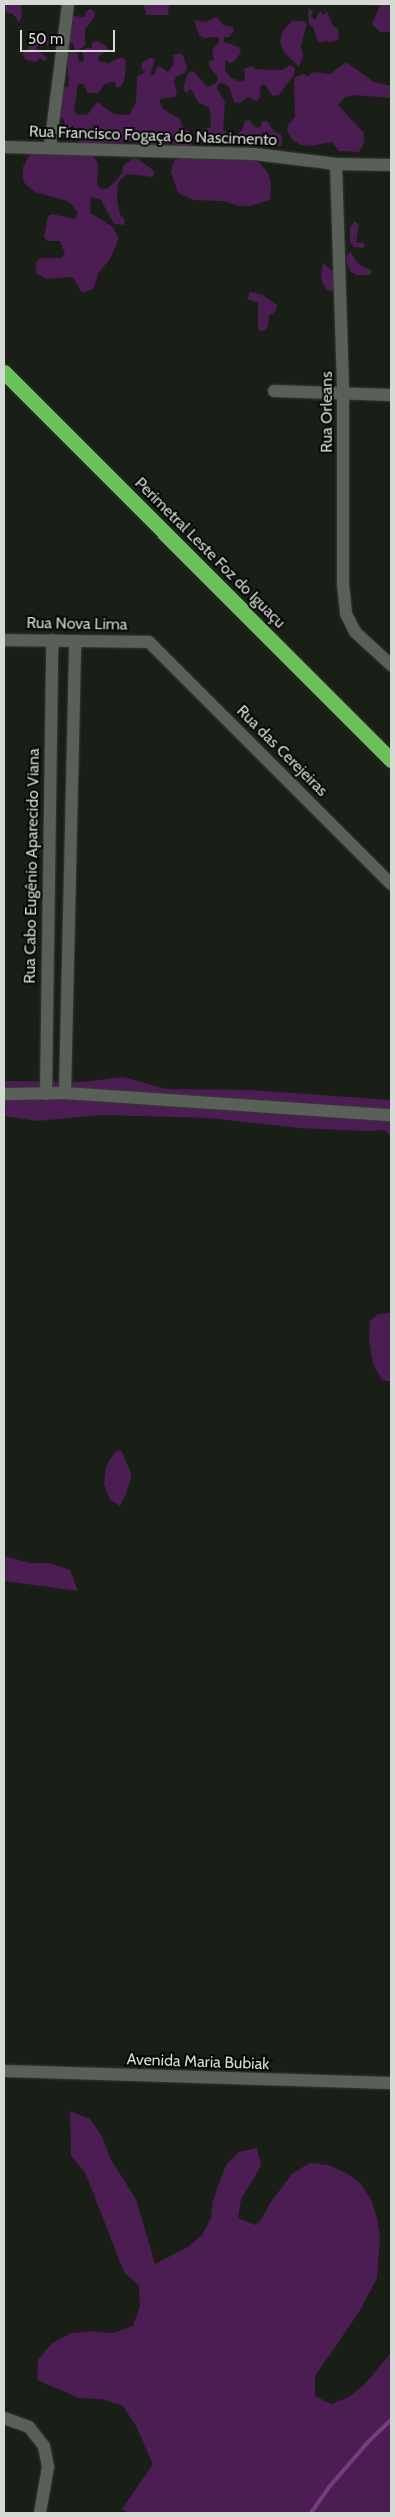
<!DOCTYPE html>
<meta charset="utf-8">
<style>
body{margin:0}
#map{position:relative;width:395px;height:2517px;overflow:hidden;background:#191f17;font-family:Cabin,sans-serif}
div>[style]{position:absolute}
.green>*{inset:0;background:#4c1d53}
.stream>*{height:4px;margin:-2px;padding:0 2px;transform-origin:2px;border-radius:2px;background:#773c80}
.roads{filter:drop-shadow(0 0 1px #363b36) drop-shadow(0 0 1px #363b36)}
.minor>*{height:12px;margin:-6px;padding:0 6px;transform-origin:6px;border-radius:6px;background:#586057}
.highway>*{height:15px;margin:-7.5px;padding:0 7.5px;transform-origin:7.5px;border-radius:7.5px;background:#6bc25b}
span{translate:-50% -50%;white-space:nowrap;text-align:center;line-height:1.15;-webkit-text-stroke:4px #060805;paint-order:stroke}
.street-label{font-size:16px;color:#d6dad5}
.frame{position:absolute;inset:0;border:5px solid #d6dad5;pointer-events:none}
.scale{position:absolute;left:20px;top:30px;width:95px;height:22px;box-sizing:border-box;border:2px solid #d6dad5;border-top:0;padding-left:6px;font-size:15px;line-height:18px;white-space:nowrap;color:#d6dad5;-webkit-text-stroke:4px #060805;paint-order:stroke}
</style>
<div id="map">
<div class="green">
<div style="clip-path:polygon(4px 4px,21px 4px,22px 17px,19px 22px,13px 14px,4px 12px)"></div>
<div style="clip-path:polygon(143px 4px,169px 4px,168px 15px,147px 15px)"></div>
<div style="clip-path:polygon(359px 4px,391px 4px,391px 32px,380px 32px,372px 24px,380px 6px)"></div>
<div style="clip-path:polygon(308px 8px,313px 11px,311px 16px,315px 20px,320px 11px,323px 15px,327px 12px,333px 26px,338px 29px,339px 39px,329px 43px,326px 40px,322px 43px,318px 42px,313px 27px,309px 24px)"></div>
<div style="clip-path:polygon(91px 9px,95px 12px,94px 18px,85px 29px,85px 45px,77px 52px,79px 62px,84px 60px,82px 51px,86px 48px,92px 48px,91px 43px,96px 41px,105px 45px,108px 50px,99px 56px,98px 61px,108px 63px,122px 57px,126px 61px,125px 77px,121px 87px,116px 87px,115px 82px,110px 82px,105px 84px,98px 93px,88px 93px,83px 84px,78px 84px,74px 112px,79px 115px,88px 114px,97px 102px,114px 114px,129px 115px,136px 102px,137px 77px,145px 72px,142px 69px,141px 63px,150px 58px,155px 59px,150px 75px,155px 74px,156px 69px,159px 66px,168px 72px,174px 64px,173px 55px,182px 53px,187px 67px,185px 73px,176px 77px,174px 82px,177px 92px,175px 97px,159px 99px,163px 109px,181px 120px,182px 126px,191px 133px,192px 144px,187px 147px,176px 146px,172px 143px,152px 148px,132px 141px,95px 146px,85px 145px,66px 134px,64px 120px,60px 116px,59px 112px,63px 108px,58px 99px,60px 89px,69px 86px,67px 55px,75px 49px,73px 44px,68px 42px,67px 24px,76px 25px,69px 21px,70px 16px,85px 17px,86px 11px)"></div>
<div style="clip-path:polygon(217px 17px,223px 25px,233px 27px,233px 32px,229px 37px,224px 37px,224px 42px,239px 47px,241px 52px,235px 61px,230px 63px,225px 60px,225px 70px,231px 78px,241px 82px,245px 80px,244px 69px,252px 66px,256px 69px,266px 70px,282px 70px,290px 65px,295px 68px,295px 73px,279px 95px,273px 96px,264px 84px,260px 86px,260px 97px,257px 101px,248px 97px,239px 103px,234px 102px,229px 87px,225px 84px,219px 83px,217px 88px,225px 102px,223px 130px,232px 134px,237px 134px,242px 131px,245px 121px,249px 120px,256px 128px,261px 127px,261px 122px,267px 121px,273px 130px,282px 136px,281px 146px,228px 147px,219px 141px,204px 145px,196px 139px,201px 130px,211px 127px,210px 111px,208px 107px,199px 103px,191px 89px,186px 93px,183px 88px,188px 73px,193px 71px,207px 87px,216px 83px,218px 78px,209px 66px,209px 61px,214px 60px,212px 50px,219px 42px,219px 37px,203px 38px,199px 35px,194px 20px,206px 22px)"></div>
<div style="clip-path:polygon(292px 21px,302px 21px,307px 24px,301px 46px,303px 56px,299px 67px,284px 52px,280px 42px,282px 32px)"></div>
<div style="clip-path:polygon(40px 33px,43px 38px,47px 35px,51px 38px,51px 44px,48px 47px,45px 43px,39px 45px,36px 49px,48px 58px,44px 61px,40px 58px,36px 62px,26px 60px,23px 55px,24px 50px,28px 50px,31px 35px)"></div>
<div style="clip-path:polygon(346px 62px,374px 82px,391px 86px,391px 98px,355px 95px,345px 97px,338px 105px,364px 133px,364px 143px,359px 152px,339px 151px,332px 142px,311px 146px,301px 145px,292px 140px,287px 130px,288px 125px,295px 117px,294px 78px,303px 74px,308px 76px,313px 72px,330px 74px)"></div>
<div style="clip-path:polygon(34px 153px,91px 153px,98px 163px,97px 185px,101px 189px,107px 189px,115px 182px,122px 173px,123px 166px,133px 158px,138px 159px,154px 171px,153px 177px,127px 174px,118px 182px,117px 199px,120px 215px,124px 219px,125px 225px,114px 224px,101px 200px,91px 197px,90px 213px,113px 227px,119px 238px,110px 259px,99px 272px,93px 289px,87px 291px,82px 293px,74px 279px,69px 277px,46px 279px,36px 273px,36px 262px,41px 258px,61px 258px,65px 254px,60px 241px,48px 241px,44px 237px,48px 216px,52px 214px,74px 219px,78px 214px,72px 204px,67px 201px,35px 192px,26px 185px,23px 180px,23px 167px,29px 156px)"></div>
<div style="clip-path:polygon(244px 154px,260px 163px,268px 173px,271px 184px,270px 200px,250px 206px,239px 206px,223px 201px,194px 200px,178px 193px,171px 172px,174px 161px,183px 155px)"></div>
<div style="clip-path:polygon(355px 221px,359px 225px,356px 242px,364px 243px,365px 245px,363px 248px,354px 247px,350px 242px,350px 227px)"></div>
<div style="clip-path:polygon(351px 252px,358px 264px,372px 271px,370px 275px,357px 275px,350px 271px,346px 260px,348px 253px)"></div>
<div style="clip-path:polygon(323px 263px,336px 274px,336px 290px,330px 291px,326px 289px,321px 279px)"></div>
<div style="clip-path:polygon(250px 292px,261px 294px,277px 305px,276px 311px,269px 316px,268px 327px,263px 331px,258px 330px,258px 303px,247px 299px)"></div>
<div style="clip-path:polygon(123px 1077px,166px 1089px,250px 1090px,391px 1100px,391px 1136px,385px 1130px,365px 1131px,299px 1128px,209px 1118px,101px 1115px,37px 1121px,4px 1116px,4px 1081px,82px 1082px)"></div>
<div style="clip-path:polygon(389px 1313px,391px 1314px,391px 1381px,387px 1381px,382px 1380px,373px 1364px,369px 1339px,370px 1321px,378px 1314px)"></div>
<div style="clip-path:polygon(121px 1450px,131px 1473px,131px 1478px,126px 1494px,120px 1506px,110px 1500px,104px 1484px,106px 1467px,109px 1461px,115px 1452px)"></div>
<div style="clip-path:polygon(4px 1556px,30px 1563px,50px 1563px,70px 1570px,78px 1591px,4px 1581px)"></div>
<div style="clip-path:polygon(70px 2111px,90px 2119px,102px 2136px,111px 2160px,136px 2199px,155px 2264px,188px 2247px,202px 2235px,211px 2218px,213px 2200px,226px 2165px,239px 2152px,257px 2148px,261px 2166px,241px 2199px,238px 2218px,255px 2225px,262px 2219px,270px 2203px,293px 2173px,310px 2163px,329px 2165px,346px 2173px,361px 2184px,371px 2200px,377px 2218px,380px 2237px,377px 2278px,359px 2312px,315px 2376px,315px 2396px,331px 2404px,349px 2397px,364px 2385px,391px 2353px,391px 2513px,129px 2513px,122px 2509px,153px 2464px,136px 2426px,123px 2406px,102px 2399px,79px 2398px,37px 2380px,38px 2360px,51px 2344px,71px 2333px,92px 2331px,113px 2333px,133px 2326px,140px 2306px,139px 2286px,124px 2272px,85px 2172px,71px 2156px)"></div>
</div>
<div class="stream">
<div style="left:311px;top:2513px;width:33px;rotate:-55deg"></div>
<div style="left:330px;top:2486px;width:58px;rotate:-49.2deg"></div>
<div style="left:368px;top:2442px;width:32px;rotate:-44deg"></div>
</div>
<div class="roads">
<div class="minor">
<div style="left:4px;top:147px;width:251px;rotate:1.6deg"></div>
<div style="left:255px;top:154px;width:82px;rotate:7deg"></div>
<div style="left:336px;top:164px;width:55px;rotate:1deg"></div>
<div style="left:50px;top:147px;width:144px;rotate:-82.8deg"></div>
<div style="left:336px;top:164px;width:228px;rotate:88.2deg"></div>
<div style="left:343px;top:392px;width:192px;rotate:90deg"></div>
<div style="left:343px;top:584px;width:30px;rotate:84deg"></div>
<div style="left:346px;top:614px;width:20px;rotate:63deg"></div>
<div style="left:355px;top:632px;width:49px;rotate:42.5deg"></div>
<div style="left:274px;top:391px;width:117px;rotate:2deg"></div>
<div style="left:4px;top:640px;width:145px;rotate:0.8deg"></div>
<div style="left:149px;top:642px;width:342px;rotate:45deg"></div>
<div style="left:65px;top:1093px;width:452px;rotate:-88.7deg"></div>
<div style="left:4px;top:1094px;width:61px;rotate:-0.9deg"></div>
<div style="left:65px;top:1093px;width:327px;rotate:3.9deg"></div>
<div style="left:46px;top:1094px;width:454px;rotate:-89.2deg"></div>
<div style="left:4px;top:2071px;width:387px;rotate:1.8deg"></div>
<div style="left:4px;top:2418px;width:27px;rotate:20deg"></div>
<div style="left:29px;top:2427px;width:24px;rotate:52deg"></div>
<div style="left:44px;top:2446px;width:21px;rotate:79deg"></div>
<div style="left:48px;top:2467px;width:47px;rotate:99.9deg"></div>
</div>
<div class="highway">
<div style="left:4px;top:372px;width:548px;rotate:45.07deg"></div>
</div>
</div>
<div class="street-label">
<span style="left:153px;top:136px;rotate:2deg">Rua Francisco Fogaça do Nascimento</span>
<span style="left:327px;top:412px;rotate:-90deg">Rua Orleans</span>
<span style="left:210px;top:553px;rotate:45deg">Perimetral Leste Foz do Iguaçu</span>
<span style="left:77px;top:624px;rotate:1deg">Rua Nova Lima</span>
<span style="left:282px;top:751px;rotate:45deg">Rua das Cerejeiras</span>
<span style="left:32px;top:866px;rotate:-89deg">Rua Cabo Eugênio Aparecido Viana</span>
<span style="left:198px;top:2062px;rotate:2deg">Avenida Maria Bubiak</span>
</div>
<div class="frame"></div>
<div class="scale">50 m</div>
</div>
